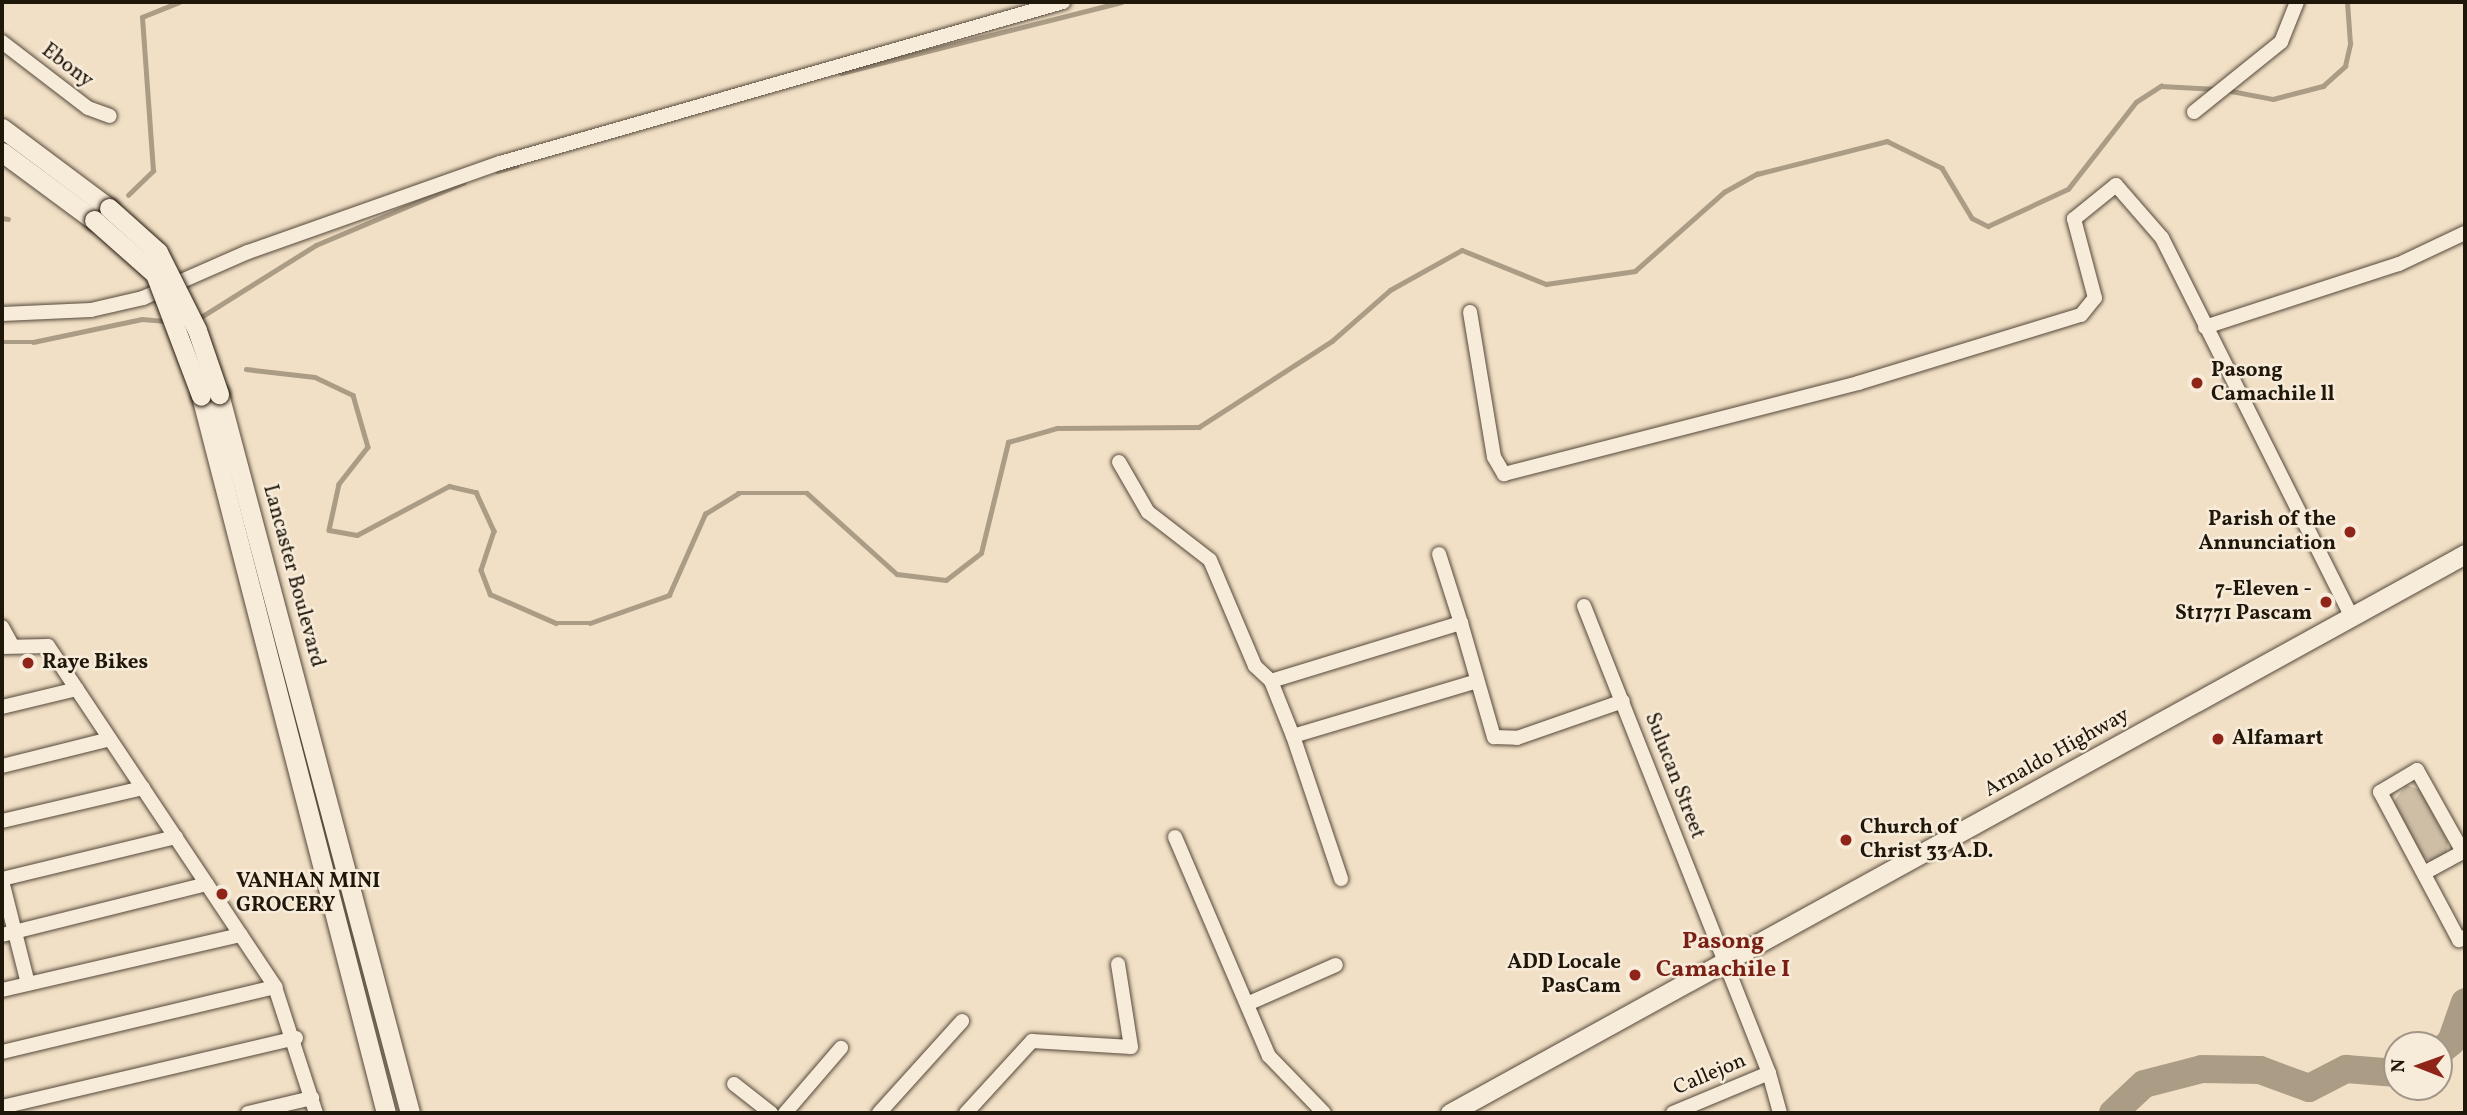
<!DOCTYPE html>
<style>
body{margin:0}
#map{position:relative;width:2467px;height:1115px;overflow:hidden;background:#f2e0c6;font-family:Vollkorn,serif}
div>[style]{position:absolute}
.green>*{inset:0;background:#cebea6}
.stream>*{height:4.5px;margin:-2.25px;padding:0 2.25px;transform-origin:2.25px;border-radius:2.25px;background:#ab9c86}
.river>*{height:28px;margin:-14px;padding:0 14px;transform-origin:14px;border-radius:14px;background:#ab9c86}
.roads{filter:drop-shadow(0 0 2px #54493a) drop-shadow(0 0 2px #54493a)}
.minor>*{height:14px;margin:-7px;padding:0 7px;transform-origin:7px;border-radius:7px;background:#f7ebda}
.secondary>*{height:19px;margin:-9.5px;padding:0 9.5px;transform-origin:9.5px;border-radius:9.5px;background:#f7ebda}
.bridges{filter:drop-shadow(0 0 2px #20170b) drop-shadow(0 0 2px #20170b)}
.secondary-bridge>*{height:19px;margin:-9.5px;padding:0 9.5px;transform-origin:9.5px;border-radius:9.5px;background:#f7ebda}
.dots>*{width:19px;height:19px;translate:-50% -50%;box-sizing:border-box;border:4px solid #f7ebda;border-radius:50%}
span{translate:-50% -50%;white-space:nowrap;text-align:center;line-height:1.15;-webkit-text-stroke:5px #f7ebda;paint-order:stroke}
.street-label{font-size:21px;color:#20170b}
.poi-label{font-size:21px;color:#20170b;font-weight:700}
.left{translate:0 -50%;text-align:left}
.right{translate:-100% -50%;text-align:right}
.quarter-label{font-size:24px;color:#7a1f14;font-weight:700}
.frame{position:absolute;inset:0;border:4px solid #20170b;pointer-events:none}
.north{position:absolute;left:2383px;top:1031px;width:70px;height:70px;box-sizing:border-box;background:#f7ebda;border:2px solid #a19687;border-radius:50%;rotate:271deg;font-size:19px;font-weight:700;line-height:28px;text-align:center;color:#20170b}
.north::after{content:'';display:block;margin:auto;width:24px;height:32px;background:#8f2418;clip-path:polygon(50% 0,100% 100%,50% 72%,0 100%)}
</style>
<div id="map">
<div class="green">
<div style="clip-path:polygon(2406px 785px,2421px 790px,2448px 842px,2447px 852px,2435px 862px,2420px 857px,2392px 804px)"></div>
</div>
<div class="stream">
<div style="left:841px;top:73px;width:289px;rotate:-14.2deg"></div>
<div style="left:2226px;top:90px;width:48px;rotate:10.8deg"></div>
<div style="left:2273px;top:99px;width:52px;rotate:-14.6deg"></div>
<div style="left:2323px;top:86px;width:30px;rotate:-42deg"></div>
<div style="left:2345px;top:66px;width:23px;rotate:-77deg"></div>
<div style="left:2350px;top:44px;width:42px;rotate:-94.1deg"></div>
<div style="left:497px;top:171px;width:20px;rotate:-15deg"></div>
<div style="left:128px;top:195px;width:35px;rotate:-44deg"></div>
<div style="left:153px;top:171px;width:154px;rotate:-94.1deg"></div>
<div style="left:142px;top:17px;width:40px;rotate:-22deg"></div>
<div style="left:2px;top:218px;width:6px;rotate:9deg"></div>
<div style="left:198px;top:319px;width:139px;rotate:-32.1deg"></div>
<div style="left:316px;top:245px;width:160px;rotate:-22.9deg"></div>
<div style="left:2px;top:342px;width:31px"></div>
<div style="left:33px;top:342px;width:111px;rotate:-11.9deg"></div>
<div style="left:142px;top:319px;width:24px;rotate:5deg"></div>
<div style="left:246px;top:369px;width:69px;rotate:6.6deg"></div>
<div style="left:315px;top:377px;width:42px;rotate:25.3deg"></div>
<div style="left:353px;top:395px;width:54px;rotate:73.9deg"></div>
<div style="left:368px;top:447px;width:47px;rotate:128.1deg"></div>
<div style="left:339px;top:484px;width:47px;rotate:102.3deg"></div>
<div style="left:329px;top:530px;width:28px;rotate:10deg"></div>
<div style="left:357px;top:535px;width:104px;rotate:-28deg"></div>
<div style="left:449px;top:486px;width:28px;rotate:13deg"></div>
<div style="left:476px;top:492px;width:43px;rotate:65.2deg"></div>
<div style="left:494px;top:531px;width:41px;rotate:108.4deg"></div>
<div style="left:481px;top:570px;width:26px;rotate:69deg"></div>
<div style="left:490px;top:594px;width:72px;rotate:23.7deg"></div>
<div style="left:556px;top:623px;width:34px"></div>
<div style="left:590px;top:623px;width:84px;rotate:-19.5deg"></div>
<div style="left:669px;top:595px;width:89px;rotate:-66deg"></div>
<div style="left:705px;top:514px;width:39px;rotate:-32deg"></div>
<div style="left:738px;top:493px;width:69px"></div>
<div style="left:807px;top:493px;width:121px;rotate:42deg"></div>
<div style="left:897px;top:574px;width:49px;rotate:7deg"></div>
<div style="left:946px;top:580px;width:44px;rotate:-37.6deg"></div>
<div style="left:981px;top:553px;width:114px;rotate:-76.3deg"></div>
<div style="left:1008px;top:442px;width:51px;rotate:-15.9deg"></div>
<div style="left:1057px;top:428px;width:142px;rotate:-0.4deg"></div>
<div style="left:1199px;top:427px;width:158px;rotate:-32.9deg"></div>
<div style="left:1332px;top:341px;width:77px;rotate:-41.3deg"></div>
<div style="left:1390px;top:290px;width:82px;rotate:-29.1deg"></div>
<div style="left:1462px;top:250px;width:91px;rotate:22deg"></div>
<div style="left:1546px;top:284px;width:90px;rotate:-8.3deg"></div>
<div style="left:1635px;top:271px;width:119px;rotate:-41.6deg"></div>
<div style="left:1724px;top:192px;width:38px;rotate:-29deg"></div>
<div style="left:1757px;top:174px;width:134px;rotate:-14.2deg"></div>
<div style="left:1887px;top:141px;width:61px;rotate:26.1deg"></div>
<div style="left:1942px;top:168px;width:58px;rotate:59deg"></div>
<div style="left:1972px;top:218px;width:18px;rotate:27deg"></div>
<div style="left:1988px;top:226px;width:88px;rotate:-24.8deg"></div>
<div style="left:2068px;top:189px;width:110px;rotate:-52deg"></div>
<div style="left:2136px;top:102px;width:30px;rotate:-33deg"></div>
<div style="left:2161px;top:86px;width:56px;rotate:3.1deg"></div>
</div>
<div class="river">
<div style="left:2439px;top:1052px;width:16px;rotate:-40deg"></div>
<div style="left:2451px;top:1042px;width:42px;rotate:-70.7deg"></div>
<div style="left:2113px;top:1113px;width:42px;rotate:-43.1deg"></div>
<div style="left:2144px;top:1084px;width:60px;rotate:-14.5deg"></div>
<div style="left:2202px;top:1069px;width:58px;rotate:1deg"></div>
<div style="left:2260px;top:1070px;width:52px;rotate:20.2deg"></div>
<div style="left:2309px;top:1088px;width:42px;rotate:-27.2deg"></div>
<div style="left:2346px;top:1069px;width:51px;rotate:4.5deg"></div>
</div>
<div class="roads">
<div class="minor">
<div style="left:2px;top:42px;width:108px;rotate:37.5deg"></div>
<div style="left:88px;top:108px;width:23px;rotate:20deg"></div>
<div style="left:2194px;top:112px;width:112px;rotate:-38.8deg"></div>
<div style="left:2281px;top:42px;width:43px;rotate:-68.2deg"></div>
<div style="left:1470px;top:312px;width:147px;rotate:80.6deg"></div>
<div style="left:1494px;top:457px;width:20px;rotate:60deg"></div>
<div style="left:1504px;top:474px;width:366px;rotate:-14.4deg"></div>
<div style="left:1858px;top:383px;width:233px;rotate:-17deg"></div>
<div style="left:2081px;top:315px;width:22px;rotate:-51deg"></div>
<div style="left:2095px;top:298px;width:82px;rotate:-104.9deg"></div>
<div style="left:2074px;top:219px;width:54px;rotate:-39deg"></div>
<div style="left:2116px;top:185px;width:70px;rotate:49deg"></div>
<div style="left:2162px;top:238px;width:424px;rotate:63.4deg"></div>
<div style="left:2px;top:314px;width:89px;rotate:-2.6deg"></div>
<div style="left:91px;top:310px;width:53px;rotate:-13deg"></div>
<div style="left:143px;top:298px;width:115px;rotate:-23.7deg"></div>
<div style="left:248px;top:252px;width:267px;rotate:-19.5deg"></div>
<div style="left:500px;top:163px;width:586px;rotate:-15.96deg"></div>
<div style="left:2205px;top:327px;width:204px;rotate:-18deg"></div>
<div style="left:2399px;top:264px;width:73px;rotate:-25.2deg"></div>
<div style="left:1119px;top:462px;width:58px;rotate:59.9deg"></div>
<div style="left:1148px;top:512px;width:78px;rotate:37.7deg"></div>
<div style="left:1210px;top:560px;width:115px;rotate:67deg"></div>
<div style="left:1255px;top:666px;width:22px;rotate:43deg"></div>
<div style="left:1271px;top:681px;width:199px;rotate:-17deg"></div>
<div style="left:1461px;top:623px;width:119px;rotate:73.9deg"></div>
<div style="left:1494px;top:737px;width:23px;rotate:2deg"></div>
<div style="left:1517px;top:738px;width:112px;rotate:-19.2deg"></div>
<div style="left:1439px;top:554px;width:72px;rotate:72.3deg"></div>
<div style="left:1584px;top:606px;width:502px;rotate:68.39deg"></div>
<div style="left:1769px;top:1073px;width:104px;rotate:157.4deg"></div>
<div style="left:2px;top:627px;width:21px;rotate:61deg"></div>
<div style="left:2px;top:647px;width:46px;rotate:-1.2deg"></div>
<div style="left:48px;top:646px;width:410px;rotate:56.3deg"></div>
<div style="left:275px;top:987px;width:133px;rotate:72deg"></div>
<div style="left:1271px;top:681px;width:59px;rotate:68.2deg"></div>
<div style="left:1293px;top:736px;width:189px;rotate:-16.6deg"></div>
<div style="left:2px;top:707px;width:77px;rotate:-13.5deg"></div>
<div style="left:1293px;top:736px;width:151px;rotate:71.4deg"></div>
<div style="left:2px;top:766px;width:111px;rotate:-14deg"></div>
<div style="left:2px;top:821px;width:145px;rotate:-13.2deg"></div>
<div style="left:1175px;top:837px;width:238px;rotate:66.8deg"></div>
<div style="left:1269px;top:1056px;width:79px;rotate:46deg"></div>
<div style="left:2424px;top:873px;width:44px;rotate:-28.3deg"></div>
<div style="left:2463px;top:852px;width:94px;rotate:-119.3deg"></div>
<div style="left:2417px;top:770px;width:43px;rotate:149.3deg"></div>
<div style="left:2380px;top:792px;width:168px;rotate:61.9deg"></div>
<div style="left:2459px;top:940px;width:7px;rotate:-27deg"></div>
<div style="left:2px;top:879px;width:179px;rotate:-13.6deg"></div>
<div style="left:2px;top:881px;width:106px;rotate:75.8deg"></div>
<div style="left:2px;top:935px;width:211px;rotate:-14deg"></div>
<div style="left:2px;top:990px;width:245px;rotate:-13deg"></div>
<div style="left:1247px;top:1004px;width:97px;rotate:-23.7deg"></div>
<div style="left:2px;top:1052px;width:281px;rotate:-13.4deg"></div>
<div style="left:1769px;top:1073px;width:41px;rotate:74.6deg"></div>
<div style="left:734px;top:1084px;width:47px;rotate:38.1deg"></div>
<div style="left:2px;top:1107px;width:302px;rotate:-13.2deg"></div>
<div style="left:248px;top:1113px;width:66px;rotate:-13.2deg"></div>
<div style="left:785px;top:1113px;width:86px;rotate:-49.3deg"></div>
<div style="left:879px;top:1113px;width:124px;rotate:-47.9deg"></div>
<div style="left:966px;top:1113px;width:98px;rotate:-47.5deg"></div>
<div style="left:1032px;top:1041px;width:99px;rotate:3.5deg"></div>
<div style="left:1131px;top:1047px;width:84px;rotate:-98.9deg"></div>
</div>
<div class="secondary">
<div style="left:2px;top:128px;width:134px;rotate:36.8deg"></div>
<div style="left:2px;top:152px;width:114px;rotate:36.5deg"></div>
<div style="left:219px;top:394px;width:744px;rotate:75.12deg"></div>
<div style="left:201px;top:396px;width:740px;rotate:75.53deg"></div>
<div style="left:1450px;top:1113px;width:1159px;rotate:-28.84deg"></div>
</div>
</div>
<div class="bridges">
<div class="secondary-bridge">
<div style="left:109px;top:208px;width:66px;rotate:41.9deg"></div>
<div style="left:158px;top:252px;width:87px;rotate:63.4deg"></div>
<div style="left:197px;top:330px;width:68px;rotate:71deg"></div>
<div style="left:94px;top:220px;width:81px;rotate:41.5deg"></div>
<div style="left:155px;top:274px;width:130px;rotate:69.3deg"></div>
</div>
</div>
<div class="dots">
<div style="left:2197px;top:383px;background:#8f2418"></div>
<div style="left:2350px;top:532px;background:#8f2418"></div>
<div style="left:2326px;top:602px;background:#8f2418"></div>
<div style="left:28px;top:663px;background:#8f2418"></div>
<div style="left:2218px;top:739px;background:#8f2418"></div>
<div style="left:1846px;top:840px;background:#8f2418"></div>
<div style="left:222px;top:894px;background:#8f2418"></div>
<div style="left:1635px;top:975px;background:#8f2418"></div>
</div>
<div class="street-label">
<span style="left:67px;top:66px;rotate:37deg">Ebony</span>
<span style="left:293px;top:576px;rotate:75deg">Lancaster Boulevard</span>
<span style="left:2057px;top:753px;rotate:-29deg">Arnaldo Highway</span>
<span style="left:1674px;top:776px;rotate:69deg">Sulucan Street</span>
<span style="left:1710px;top:1075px;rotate:-23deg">Callejon</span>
</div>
<div class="poi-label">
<span class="left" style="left:2211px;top:383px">Pasong<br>Camachile ll</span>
<span class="right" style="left:2336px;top:532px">Parish of the<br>Annunciation</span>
<span class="right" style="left:2312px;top:602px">7-Eleven -<br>St1771 Pascam</span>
<span class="left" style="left:42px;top:663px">Raye Bikes</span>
<span class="left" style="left:2232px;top:739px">Alfamart</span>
<span class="left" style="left:1860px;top:840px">Church of<br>Christ 33 A.D.</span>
<span class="left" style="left:236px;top:894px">VANHAN MINI<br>GROCERY</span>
<span class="right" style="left:1621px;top:975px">ADD Locale<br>PasCam</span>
</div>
<div class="quarter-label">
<span style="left:1723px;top:957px">Pasong<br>Camachile I</span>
</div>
<div class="frame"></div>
<div class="north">N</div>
</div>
